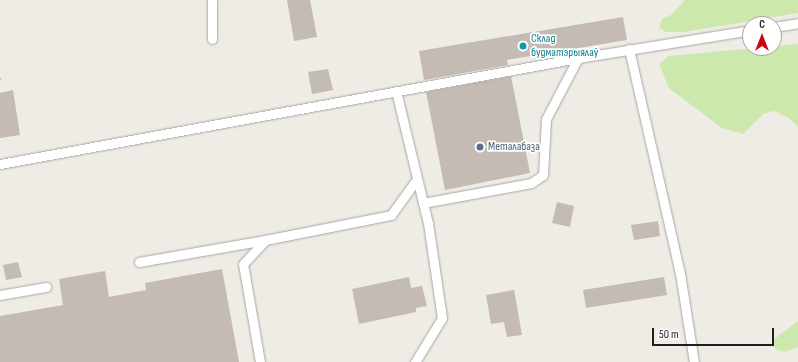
<!DOCTYPE html>
<meta charset="utf-8">
<style>
body{margin:0}
#map{position:relative;width:798px;height:362px;overflow:hidden;background:#efece5;font-family:"Sofia Sans Condensed",sans-serif}
div>[style]{position:absolute}
.grass>*{inset:0;background:#cce8ac}
.building>*{inset:0;background:#c4bbb5}
.path>*{height:2.5px;margin-top:-1.25px;transform-origin:0;background:repeating-linear-gradient(90deg,#f7776f 0 2px,transparent 0 4px)}
.roads{filter:drop-shadow(0 0 1px #a6a6a6) drop-shadow(0 0 1px #a6a6a6)}
.lane>*{height:9px;margin:-4.5px;padding:0 4.5px;transform-origin:4.5px;border-radius:4.5px;background:#fff}
.dots>*{width:11px;height:11px;translate:-50% -50%;box-sizing:border-box;border:2px solid #fff;border-radius:50%}
span{translate:-50% -50%;white-space:nowrap;text-align:center;line-height:1.15;-webkit-text-stroke:3.5px #fff;paint-order:stroke}
.culture-label{font-size:12px;color:#0d838f}
.left{translate:0 -50%;text-align:left}
.service-label{font-size:12px;color:#4e5e75}
.north{position:absolute;left:742px;top:16px;width:40px;height:40px;box-sizing:border-box;background:#fff;border:1px solid #a5a5a5;border-radius:50%;rotate:0deg;font-size:11px;font-weight:700;line-height:16px;text-align:center;color:#1f1f1f}
.north::after{content:'';display:block;margin:auto;width:14px;height:18px;background:#c9050d;clip-path:polygon(50% 0,100% 100%,50% 72%,0 100%)}
.scale{position:absolute;left:652px;top:328px;width:122px;height:18px;box-sizing:border-box;border:2px solid #1f1f1f;border-top:0;padding-left:5px;font-size:12px;line-height:14px;white-space:nowrap;color:#1f1f1f;-webkit-text-stroke:3px #fff;paint-order:stroke}
</style>
<div id="map">
<div class="grass">
<div style="clip-path:polygon(685px 0,798px 0,798px 13px,684px 32px,666px 32px,659px 28px,662px 19px,671px 15px)"></div>
<div style="clip-path:polygon(798px 44px,798px 127px,789px 118px,774px 111px,763px 114px,743px 134px,722px 128px,669px 88px,659px 64px,668px 56px)"></div>
<div style="clip-path:polygon(798px 321px,798px 347px,784px 352px,774px 348px,773px 340px)"></div>
</div>
<div class="building">
<div style="clip-path:polygon(287px 0,310px 0,317px 37px,294px 41px)"></div>
<div style="clip-path:polygon(623px 17px,627px 40px,507px 60px,508px 65px,424px 80px,419px 51px)"></div>
<div style="clip-path:polygon(328px 69px,333px 90px,312px 94px,308px 72px)"></div>
<div style="clip-path:polygon(511px 76px,530px 173px,445px 190px,426px 92px)"></div>
<div style="clip-path:polygon(13px 90px,20px 135px,0 138px,0 93px)"></div>
<div style="clip-path:polygon(557px 202px,574px 206px,570px 227px,552px 223px)"></div>
<div style="clip-path:polygon(658px 221px,660px 236px,634px 240px,631px 225px)"></div>
<div style="clip-path:polygon(18px 262px,22px 277px,6px 280px,3px 265px)"></div>
<div style="clip-path:polygon(222px 269px,239px 362px,0 362px,0 316px,63px 305px,59px 279px,105px 271px,109px 297px,146px 290px,145px 283px)"></div>
<div style="clip-path:polygon(409px 277px,411px 288px,422px 286px,427px 306px,416px 308px,416px 312px,359px 324px,352px 289px)"></div>
<div style="clip-path:polygon(664px 277px,667px 295px,586px 308px,583px 290px)"></div>
<div style="clip-path:polygon(514px 290px,522px 335px,507px 337px,504px 322px,491px 324px,486px 295px)"></div>
</div>
<div class="path">
<div style="left:0;top:78px;width:1px;rotate:90deg"></div>
</div>
<div class="roads">
<div class="lane">
<div style="left:212px;top:0;width:39px;rotate:90deg"></div>
<div style="left:774px;top:27px;width:24px;rotate:-9deg"></div>
<div style="left:629px;top:49px;width:230px;rotate:77.2deg"></div>
<div style="left:680px;top:273px;width:90px;rotate:81.1deg"></div>
<div style="left:396px;top:91px;width:136px;rotate:76.4deg"></div>
<div style="left:428px;top:223px;width:96px;rotate:81.6deg"></div>
<div style="left:442px;top:318px;width:52px;rotate:121.5deg"></div>
<div style="left:0;top:164px;width:588px;rotate:-10.39deg"></div>
<div style="left:578px;top:58px;width:174px;rotate:-9.2deg"></div>
<div style="left:423px;top:203px;width:110px;rotate:-10.5deg"></div>
<div style="left:531px;top:183px;width:14px;rotate:-34deg"></div>
<div style="left:543px;top:175px;width:56px;rotate:-86.9deg"></div>
<div style="left:546px;top:119px;width:69px;rotate:-62.3deg"></div>
<div style="left:139px;top:262px;width:128px;rotate:-9.9deg"></div>
<div style="left:0;top:295px;width:47px;rotate:-9.9deg"></div>
<div style="left:260px;top:362px;width:99px;rotate:-99.8deg"></div>
<div style="left:243px;top:264px;width:33px;rotate:-47deg"></div>
<div style="left:265px;top:240px;width:128px;rotate:-11.2deg"></div>
<div style="left:391px;top:215px;width:44px;rotate:-54.2deg"></div>
</div>
</div>
<div class="dots">
<div style="left:523px;top:46px;background:#0f9aa8"></div>
<div style="left:480px;top:147px;background:#5c6f8a"></div>
</div>
<div class="culture-label">
<span class="left" style="left:531px;top:46px">Склад<br>будматэрыялаў</span>
</div>
<div class="service-label">
<span class="left" style="left:488px;top:147px">Металабаза</span>
</div>
<div class="north">С</div>
<div class="scale">50 m</div>
</div>
